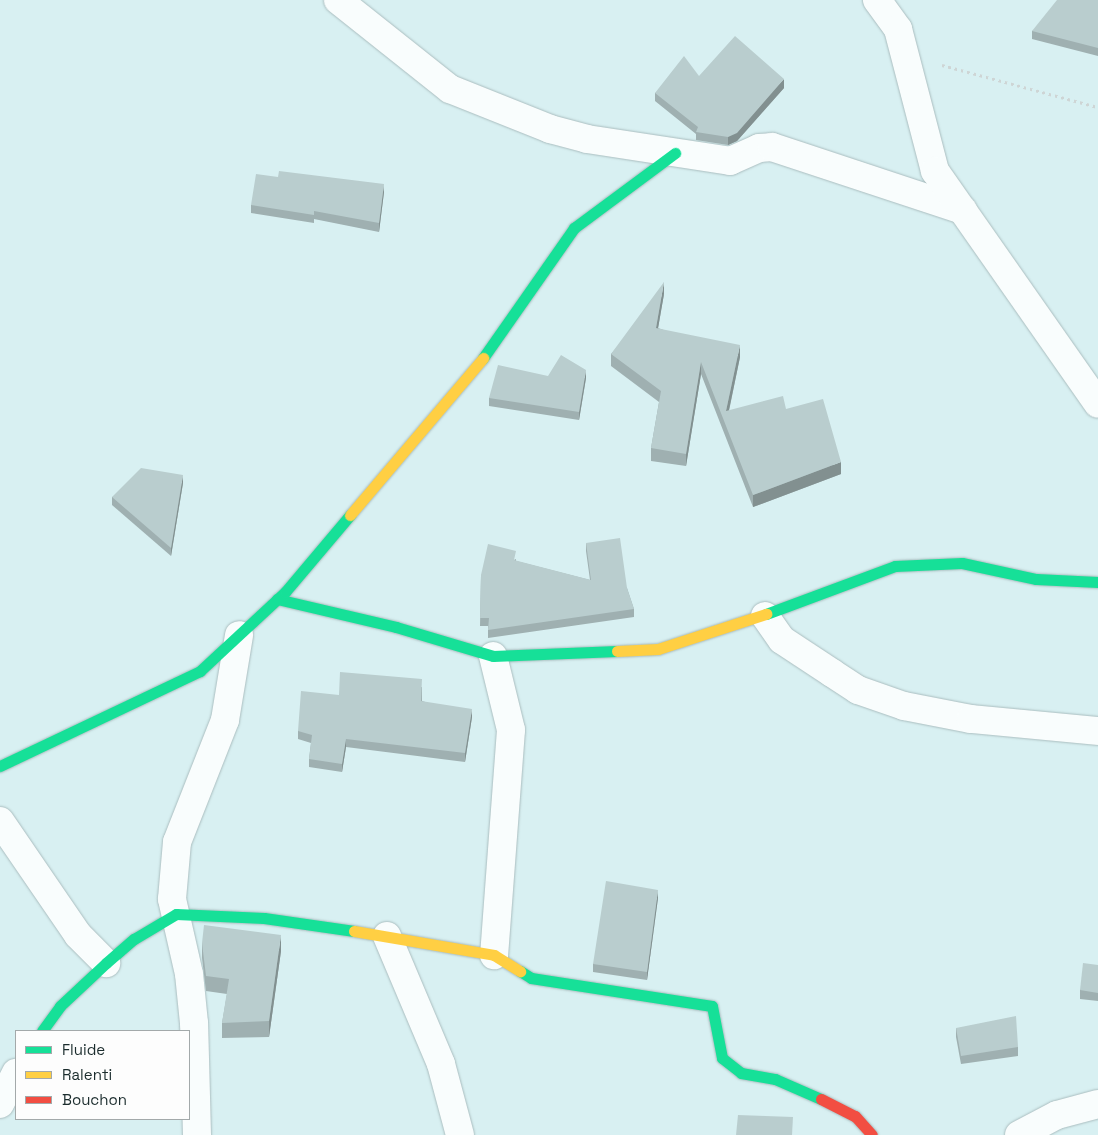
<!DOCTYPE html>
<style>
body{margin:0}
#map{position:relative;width:1098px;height:1135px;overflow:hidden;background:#d8f0f2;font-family:"Space Grotesk",sans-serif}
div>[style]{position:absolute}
.path>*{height:3px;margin-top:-1.5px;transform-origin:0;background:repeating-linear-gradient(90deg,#ced5d5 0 2.5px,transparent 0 6.5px)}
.roads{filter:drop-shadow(0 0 1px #aabdbf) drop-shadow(0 0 1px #aabdbf)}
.street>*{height:28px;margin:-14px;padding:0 14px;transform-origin:14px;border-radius:14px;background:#f9fdfd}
.fast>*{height:11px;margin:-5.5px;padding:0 5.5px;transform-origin:5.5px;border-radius:5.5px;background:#16e098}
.slow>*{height:11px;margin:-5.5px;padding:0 5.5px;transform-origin:5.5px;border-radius:5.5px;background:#ffcf43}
.jam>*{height:11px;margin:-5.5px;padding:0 5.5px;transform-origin:5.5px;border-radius:5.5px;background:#f24e42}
.wall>*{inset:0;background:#9fb0b1}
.shaded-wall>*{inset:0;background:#829090}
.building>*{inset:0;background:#b9cdce}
span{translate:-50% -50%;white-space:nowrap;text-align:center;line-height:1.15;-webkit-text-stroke:4px #fdfdfd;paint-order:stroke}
.legend{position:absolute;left:15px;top:1030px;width:175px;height:90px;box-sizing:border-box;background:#fdfdfd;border:1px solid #a3a9aa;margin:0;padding:6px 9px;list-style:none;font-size:15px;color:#1b2c2d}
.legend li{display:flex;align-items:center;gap:10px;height:25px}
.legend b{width:25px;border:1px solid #a3a9aa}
</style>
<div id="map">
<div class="path">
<div style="left:942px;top:65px;width:162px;rotate:15.1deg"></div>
</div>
<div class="roads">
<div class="street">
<div style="left:338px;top:0;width:143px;rotate:38.5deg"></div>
<div style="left:450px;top:89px;width:108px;rotate:21.8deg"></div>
<div style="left:550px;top:129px;width:38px;rotate:15deg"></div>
<div style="left:587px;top:139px;width:145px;rotate:8.7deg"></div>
<div style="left:730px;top:161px;width:32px;rotate:-24deg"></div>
<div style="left:759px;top:148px;width:13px;rotate:-4deg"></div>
<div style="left:772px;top:147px;width:201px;rotate:18.3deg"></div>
<div style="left:877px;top:0;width:36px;rotate:54deg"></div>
<div style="left:898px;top:29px;width:147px;rotate:75.4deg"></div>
<div style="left:935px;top:171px;width:284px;rotate:55deg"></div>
<div style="left:765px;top:616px;width:29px;rotate:55deg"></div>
<div style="left:782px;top:640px;width:60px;rotate:33.4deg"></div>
<div style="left:832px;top:673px;width:31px;rotate:33deg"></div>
<div style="left:858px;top:690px;width:49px;rotate:19.2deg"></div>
<div style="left:904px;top:706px;width:68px;rotate:11deg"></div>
<div style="left:971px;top:719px;width:128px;rotate:5.4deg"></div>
<div style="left:493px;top:656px;width:76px;rotate:76.3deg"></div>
<div style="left:511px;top:730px;width:226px;rotate:94.3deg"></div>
<div style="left:0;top:821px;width:138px;rotate:55.6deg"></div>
<div style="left:78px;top:935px;width:40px;rotate:45deg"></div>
<div style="left:387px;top:936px;width:139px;rotate:67.1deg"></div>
<div style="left:441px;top:1064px;width:73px;rotate:75deg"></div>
<div style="left:0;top:1104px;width:35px;rotate:-63deg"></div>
<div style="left:197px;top:1135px;width:112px;rotate:-91.5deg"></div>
<div style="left:194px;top:1023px;width:49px;rotate:-95.8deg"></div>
<div style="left:189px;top:974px;width:77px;rotate:-102.8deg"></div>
<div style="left:172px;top:899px;width:57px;rotate:-85deg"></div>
<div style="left:177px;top:842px;width:131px;rotate:-68.5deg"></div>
<div style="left:225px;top:720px;width:86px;rotate:-80.6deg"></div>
<div style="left:1019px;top:1135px;width:43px;rotate:-27.8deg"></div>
<div style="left:1057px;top:1115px;width:42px;rotate:-15deg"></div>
</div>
<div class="fast">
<div style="left:483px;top:358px;width:159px;rotate:-55deg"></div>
<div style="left:574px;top:228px;width:126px;rotate:-36.6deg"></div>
<div style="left:277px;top:599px;width:122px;rotate:13.2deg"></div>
<div style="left:396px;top:627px;width:101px;rotate:16.6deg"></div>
<div style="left:493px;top:656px;width:124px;rotate:-2.3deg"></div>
<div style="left:766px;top:614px;width:138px;rotate:-20.4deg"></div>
<div style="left:895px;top:566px;width:67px;rotate:-2.6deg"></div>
<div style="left:962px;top:563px;width:76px;rotate:12.2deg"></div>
<div style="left:1036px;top:579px;width:62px;rotate:2.8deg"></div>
<div style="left:0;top:766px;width:221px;rotate:-25.4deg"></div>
<div style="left:200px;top:671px;width:116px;rotate:-42.9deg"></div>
<div style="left:285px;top:592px;width:101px;rotate:-49.8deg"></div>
<div style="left:520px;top:971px;width:13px;rotate:32deg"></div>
<div style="left:531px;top:978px;width:183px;rotate:8.8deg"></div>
<div style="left:712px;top:1006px;width:53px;rotate:79.1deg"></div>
<div style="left:722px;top:1058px;width:24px;rotate:38deg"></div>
<div style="left:741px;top:1073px;width:35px;rotate:10deg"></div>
<div style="left:775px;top:1079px;width:50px;rotate:23.5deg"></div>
<div style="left:42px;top:1031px;width:31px;rotate:-54deg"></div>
<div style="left:60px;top:1006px;width:63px;rotate:-43.1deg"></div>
<div style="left:106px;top:963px;width:37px;rotate:-41deg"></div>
<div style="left:134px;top:939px;width:49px;rotate:-30.8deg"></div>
<div style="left:176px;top:914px;width:88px;rotate:2.6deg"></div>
<div style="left:264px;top:918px;width:91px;rotate:8.2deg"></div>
</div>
<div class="slow">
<div style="left:350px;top:515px;width:206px;rotate:-49.7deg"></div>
<div style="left:617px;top:651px;width:41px;rotate:-2.8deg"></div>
<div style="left:658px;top:649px;width:114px;rotate:-18deg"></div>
<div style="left:354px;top:931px;width:142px;rotate:9.7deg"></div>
<div style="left:494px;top:955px;width:31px;rotate:32deg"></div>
</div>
<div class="jam">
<div style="left:821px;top:1099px;width:38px;rotate:27deg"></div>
<div style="left:855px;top:1116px;width:25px;rotate:48deg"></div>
</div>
</div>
<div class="wall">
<div style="clip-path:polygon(1098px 0,1098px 56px,1032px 39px,1032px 31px)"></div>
<div style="clip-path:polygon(699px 76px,784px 88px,737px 141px,728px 145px,696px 140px,696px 134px,655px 101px,655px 93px)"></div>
<div style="clip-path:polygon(384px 192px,379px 232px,314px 219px,314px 223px,251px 213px,251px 205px)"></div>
<div style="clip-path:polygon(664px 294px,658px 328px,740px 357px,729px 411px,786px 409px,841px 474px,753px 507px,701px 374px,686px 466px,651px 461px,651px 448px,659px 402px,611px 366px,611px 354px)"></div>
<div style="clip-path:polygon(548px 376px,586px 378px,579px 420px,489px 406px,489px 398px)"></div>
<div style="clip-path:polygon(183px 483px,171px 556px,112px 505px,112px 497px)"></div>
<div style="clip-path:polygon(586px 543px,627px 588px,634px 609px,634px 617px,488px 638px,488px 626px,480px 626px,481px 575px,516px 559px,516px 561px,590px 580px,586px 551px)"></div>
<div style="clip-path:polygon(422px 687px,422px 701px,472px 717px,465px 762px,346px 747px,342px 772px,309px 767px,309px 759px,311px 743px,298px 739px,298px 731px,339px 695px)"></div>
<div style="clip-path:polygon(658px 898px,647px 980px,593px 972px,593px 964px)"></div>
<div style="clip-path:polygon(202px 943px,281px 951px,269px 1037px,222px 1038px,222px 1023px,227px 994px,206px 991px,202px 958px)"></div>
<div style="clip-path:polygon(1098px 965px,1098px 1001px,1080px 999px,1080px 990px)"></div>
<div style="clip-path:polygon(956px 1028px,1018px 1047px,1018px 1056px,961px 1064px,956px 1037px)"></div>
</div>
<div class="shaded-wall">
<div style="clip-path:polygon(784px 79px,784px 88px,737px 141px,728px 145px,728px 137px)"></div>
<div style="clip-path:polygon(384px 184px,384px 192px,379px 232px,379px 223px)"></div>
<div style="clip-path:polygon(664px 282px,664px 294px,656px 340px,656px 328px)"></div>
<div style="clip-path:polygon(740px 345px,740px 357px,726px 424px,726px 411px)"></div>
<div style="clip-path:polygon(701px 362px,701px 374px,686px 466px,686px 454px)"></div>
<div style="clip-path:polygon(586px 370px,586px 378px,579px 420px,579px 412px)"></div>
<div style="clip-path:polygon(841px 462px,841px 474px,753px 507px,753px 495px)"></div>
<div style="clip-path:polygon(183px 475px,183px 483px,171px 556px,171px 548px)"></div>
<div style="clip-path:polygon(472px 709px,472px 717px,465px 762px,465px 753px)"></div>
<div style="clip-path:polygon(346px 739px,346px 747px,342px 772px,342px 764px)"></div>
<div style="clip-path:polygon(658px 890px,658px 898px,647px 980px,647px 972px)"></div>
<div style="clip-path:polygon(281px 935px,281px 951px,269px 1037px,269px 1021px)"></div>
</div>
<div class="building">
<div style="clip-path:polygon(1057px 0,1098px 0,1098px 48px,1032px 31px)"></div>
<div style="clip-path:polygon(735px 36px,784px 79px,737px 133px,728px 137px,696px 132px,698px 127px,655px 93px,684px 56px,699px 76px)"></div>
<div style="clip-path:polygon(279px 171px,384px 184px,379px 223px,314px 211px,314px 215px,251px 205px,256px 174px,278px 177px)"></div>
<div style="clip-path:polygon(664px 282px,656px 328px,740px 345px,726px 411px,783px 396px,786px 409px,823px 399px,841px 462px,753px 495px,701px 362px,686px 454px,651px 448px,661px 391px,611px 354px)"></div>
<div style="clip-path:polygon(561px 355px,586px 370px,579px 412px,489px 398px,498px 365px,548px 376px)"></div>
<div style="clip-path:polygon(141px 468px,183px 475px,171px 548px,112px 497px)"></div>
<div style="clip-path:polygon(620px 538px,627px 588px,634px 609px,488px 630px,489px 618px,480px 618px,481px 575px,488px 544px,516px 551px,514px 560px,591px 580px,586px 543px)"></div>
<div style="clip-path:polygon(340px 672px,422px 679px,421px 701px,472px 709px,465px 753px,346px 739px,342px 764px,309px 759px,312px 735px,298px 731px,301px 691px,339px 695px)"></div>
<div style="clip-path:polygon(606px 881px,658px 890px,647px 972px,593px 964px)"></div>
<div style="clip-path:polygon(204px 925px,281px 935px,269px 1021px,222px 1023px,229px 979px,206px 976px,202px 943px)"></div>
<div style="clip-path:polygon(1083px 963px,1098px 965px,1098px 993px,1080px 990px)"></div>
<div style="clip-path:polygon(1016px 1016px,1018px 1047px,961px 1056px,956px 1028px)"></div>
<div style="clip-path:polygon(738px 1115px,793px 1117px,792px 1135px,736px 1135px)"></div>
</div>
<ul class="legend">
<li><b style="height:6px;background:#16e098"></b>Fluide</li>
<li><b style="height:6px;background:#ffcf43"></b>Ralenti</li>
<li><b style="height:6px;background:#f24e42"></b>Bouchon</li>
</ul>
</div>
